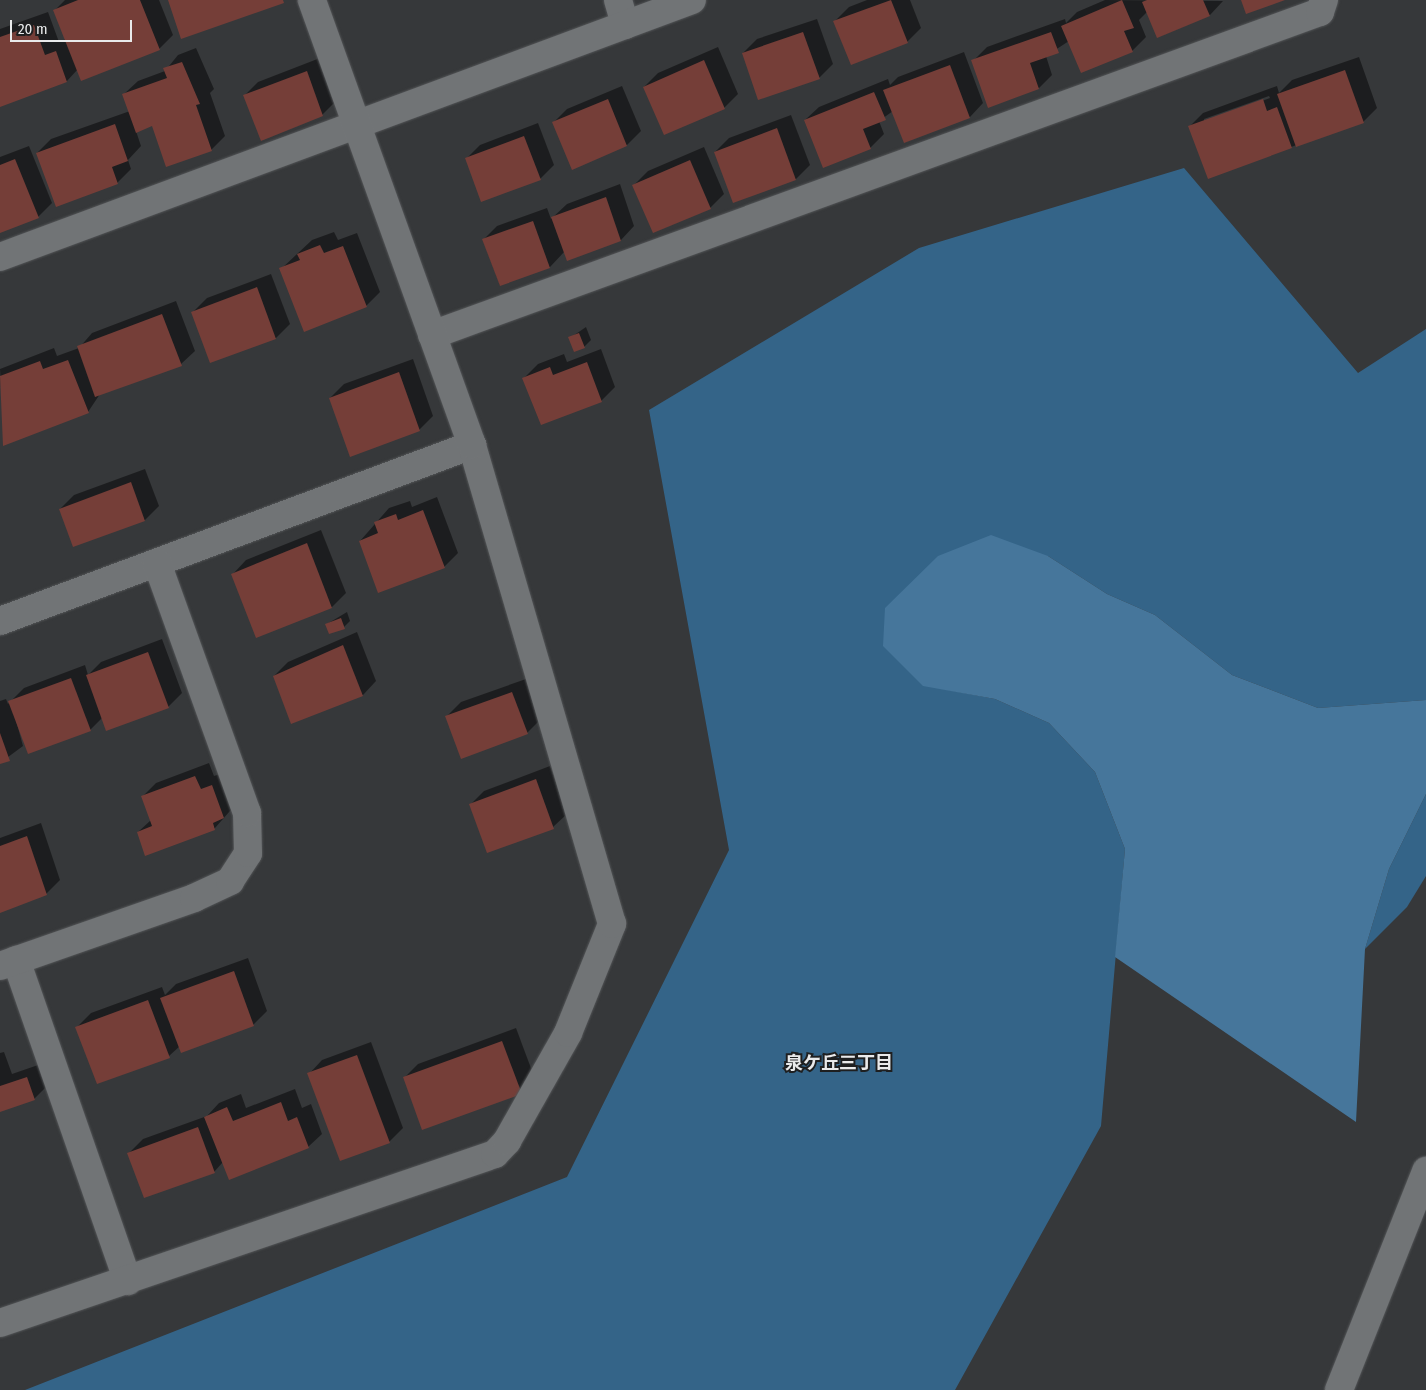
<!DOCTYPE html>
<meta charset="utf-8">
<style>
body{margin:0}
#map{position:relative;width:1426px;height:1390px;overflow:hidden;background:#36383a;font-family:"Fira Sans Condensed","Noto Sans JP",sans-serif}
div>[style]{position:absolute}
.forest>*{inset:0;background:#346488}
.water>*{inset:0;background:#46769b}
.shadow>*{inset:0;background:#0007}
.building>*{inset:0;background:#753e38}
.roads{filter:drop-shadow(0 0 1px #525456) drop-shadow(0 0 1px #525456)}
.street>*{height:28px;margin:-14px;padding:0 14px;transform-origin:14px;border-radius:14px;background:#717476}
span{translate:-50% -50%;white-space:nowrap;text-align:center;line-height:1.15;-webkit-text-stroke:4px #1e1f20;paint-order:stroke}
.neighbourhood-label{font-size:18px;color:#e9eaeb;font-weight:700}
.scale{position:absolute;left:10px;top:20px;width:122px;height:22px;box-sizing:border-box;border:2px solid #e9eaeb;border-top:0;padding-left:6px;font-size:15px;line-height:18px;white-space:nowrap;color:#e9eaeb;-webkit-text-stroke:4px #1e1f20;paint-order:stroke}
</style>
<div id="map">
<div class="forest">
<div style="clip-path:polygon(1184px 168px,1358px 373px,1426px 329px,1426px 700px,1318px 708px,1232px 675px,1155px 615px,1107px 594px,1048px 556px,923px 685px,995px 699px,1049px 723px,1095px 772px,1125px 849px,1101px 1126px,955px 1390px,25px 1390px,567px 1177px,729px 850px,649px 410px,919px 248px)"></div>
<div style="clip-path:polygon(1426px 794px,1426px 876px,1407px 907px,1365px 949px,1389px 869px)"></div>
</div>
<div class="water">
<div style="clip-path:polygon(991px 535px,1048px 556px,1107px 594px,1155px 615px,1232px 675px,1318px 708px,1426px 700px,1426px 794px,1389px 869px,1365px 949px,1356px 1122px,1115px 957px,1125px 849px,1095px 772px,1049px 723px,995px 699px,923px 686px,883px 646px,885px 608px,938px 556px)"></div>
</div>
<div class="shadow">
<div style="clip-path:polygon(65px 0,159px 0,173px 35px,159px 49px,78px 69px,67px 81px,0 105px,0 29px,48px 12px,59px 42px,66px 39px,55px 10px)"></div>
<div style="clip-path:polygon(867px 0,910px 0,921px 28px,907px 42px,835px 21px,849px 7px)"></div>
<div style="clip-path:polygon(1105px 0,1223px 1px,1210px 15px,1158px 37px,1147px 12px,1139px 20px,1146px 37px,1132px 51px,1069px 41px,1046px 56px,1052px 75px,1039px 88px,973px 61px,987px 47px,1065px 19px,1066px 23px,1077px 12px)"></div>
<div style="clip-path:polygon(817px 19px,833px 64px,819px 78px,743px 53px,757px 39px)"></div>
<div style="clip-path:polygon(718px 47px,738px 94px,724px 108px,644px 87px,658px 73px)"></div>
<div style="clip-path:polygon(196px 48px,214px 89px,210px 93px,225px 136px,211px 150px,153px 125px,136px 131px,141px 146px,128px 160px,131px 169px,117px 183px,37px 153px,51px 139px,130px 111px,124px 94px,138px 81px,165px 71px,178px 55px)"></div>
<div style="clip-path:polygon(964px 52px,983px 103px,970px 117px,893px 111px,879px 121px,884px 134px,870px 148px,805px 120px,819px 107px,888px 79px,890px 85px,898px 77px)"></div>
<div style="clip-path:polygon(evenodd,1359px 57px,1377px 108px,1363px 122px,1291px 147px,1189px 127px,1203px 113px,1277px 86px,1279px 93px,1292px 80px,1359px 57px,1269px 96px,1270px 98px,1204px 122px,1204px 119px,1269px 96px)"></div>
<div style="clip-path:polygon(320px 58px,336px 101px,322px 115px,244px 96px,258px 82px)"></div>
<div style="clip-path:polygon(622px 86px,641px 131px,627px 145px,573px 168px,554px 122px,567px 109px)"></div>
<div style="clip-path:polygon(791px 115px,810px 165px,796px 179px,734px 202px,715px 152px,729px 138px)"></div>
<div style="clip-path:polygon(538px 123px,554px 165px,540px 179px,466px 159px,480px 145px)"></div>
<div style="clip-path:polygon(29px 146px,52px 203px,38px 217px,0 232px,0 157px)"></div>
<div style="clip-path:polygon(704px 147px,724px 194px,710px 208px,634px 185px,648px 171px)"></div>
<div style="clip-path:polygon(620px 184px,634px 226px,621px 240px,565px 251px,550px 267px,500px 285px,483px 240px,497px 226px,547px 208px,551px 219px,567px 204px)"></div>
<div style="clip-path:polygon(334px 232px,338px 240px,357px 233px,380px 292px,366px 306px,281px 269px,312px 240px)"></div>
<div style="clip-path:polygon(271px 274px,290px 324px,276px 338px,211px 361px,193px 312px,207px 298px)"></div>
<div style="clip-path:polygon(176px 301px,195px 351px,181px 364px,100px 394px,88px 412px,4px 444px,0 369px,54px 348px,57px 356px,79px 348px,92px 333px)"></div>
<div style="clip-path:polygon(586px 327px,591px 340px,584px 347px,570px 338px)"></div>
<div style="clip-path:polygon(601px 349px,615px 387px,601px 401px,524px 378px,538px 364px,564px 354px,567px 362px)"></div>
<div style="clip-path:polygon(413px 359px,433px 416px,419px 430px,330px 398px,344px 384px)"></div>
<div style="clip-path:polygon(145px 469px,159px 506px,145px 520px,74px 545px,60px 509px,74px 495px)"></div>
<div style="clip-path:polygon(437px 497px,458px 553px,444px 567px,360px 541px,389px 508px,410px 501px,412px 507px)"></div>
<div style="clip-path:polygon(321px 530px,346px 593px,332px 607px,257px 636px,233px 574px,246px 560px)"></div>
<div style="clip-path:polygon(347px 612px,350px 621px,344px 627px,327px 624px)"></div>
<div style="clip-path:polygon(357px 632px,376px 681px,363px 695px,292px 722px,274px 676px,288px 662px)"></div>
<div style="clip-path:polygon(162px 639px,182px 693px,168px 707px,103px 717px,90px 730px,14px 713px,23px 746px,0 763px,0 701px,6px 699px,8px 704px,24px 688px,85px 665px,88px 675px,101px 662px)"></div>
<div style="clip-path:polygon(526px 679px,541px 719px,527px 733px,447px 716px,461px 702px)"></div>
<div style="clip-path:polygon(209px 763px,214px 776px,226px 772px,237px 803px,215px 828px,146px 854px,138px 832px,151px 820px,142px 797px,156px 783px)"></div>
<div style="clip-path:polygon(550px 766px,567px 814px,553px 827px,470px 805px,484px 791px)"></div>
<div style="clip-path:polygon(41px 823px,60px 880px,46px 894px,0 912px,0 838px)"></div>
<div style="clip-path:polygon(248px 958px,267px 1011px,253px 1025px,180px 1046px,169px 1056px,77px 1027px,91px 1013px,162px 987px,165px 995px,176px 984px)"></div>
<div style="clip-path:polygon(516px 1028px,535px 1079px,521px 1092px,404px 1078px,418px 1064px)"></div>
<div style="clip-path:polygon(371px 1042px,403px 1128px,389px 1142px,309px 1074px,322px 1060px)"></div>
<div style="clip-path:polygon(4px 1052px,12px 1074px,41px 1064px,48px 1085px,34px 1099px,0 1111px,0 1053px)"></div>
<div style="clip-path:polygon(295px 1089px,302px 1108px,311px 1104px,322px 1134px,308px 1147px,223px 1162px,214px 1172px,129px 1153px,143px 1139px,207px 1116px,219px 1103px,241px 1094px,246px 1108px)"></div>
</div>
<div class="building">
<div style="clip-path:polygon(78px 0,140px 0,160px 50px,81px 81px,53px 10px)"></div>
<div style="clip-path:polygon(168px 0,283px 0,284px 3px,181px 39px)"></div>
<div style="clip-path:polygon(891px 0,908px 43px,851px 65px,833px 21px)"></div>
<div style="clip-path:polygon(1122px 0,1134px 28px,1124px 31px,1133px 52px,1081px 73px,1061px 26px)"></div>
<div style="clip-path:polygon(1147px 0,1203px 0,1210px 16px,1157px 38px,1142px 2px)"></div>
<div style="clip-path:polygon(1241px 0,1285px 0,1246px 14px)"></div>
<div style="clip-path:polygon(34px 25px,45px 55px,56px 51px,67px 82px,0 107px,0 37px)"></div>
<div style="clip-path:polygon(803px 32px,820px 79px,758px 100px,742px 53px)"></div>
<div style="clip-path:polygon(1051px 32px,1059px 53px,1030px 63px,1039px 89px,988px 108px,971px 60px)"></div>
<div style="clip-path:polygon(704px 60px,725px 109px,664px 135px,643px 87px)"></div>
<div style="clip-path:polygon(182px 62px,200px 104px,196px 105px,212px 151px,166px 167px,152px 126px,136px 133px,122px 94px,167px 78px,163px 68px)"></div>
<div style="clip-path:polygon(950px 65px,970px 118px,904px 143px,883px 90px)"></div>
<div style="clip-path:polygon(1345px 70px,1364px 123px,1296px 147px,1277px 94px)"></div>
<div style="clip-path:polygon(307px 71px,323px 116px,261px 141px,243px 95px)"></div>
<div style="clip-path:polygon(874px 92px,886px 120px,863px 129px,871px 149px,823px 168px,804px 120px)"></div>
<div style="clip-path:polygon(608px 99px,627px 146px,572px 170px,552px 122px)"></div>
<div style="clip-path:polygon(1263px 99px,1267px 111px,1277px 107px,1292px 148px,1208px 179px,1188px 126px)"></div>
<div style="clip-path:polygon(115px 124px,128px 161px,112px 167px,118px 184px,56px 207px,36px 153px)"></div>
<div style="clip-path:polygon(777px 128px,796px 180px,733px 203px,714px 152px)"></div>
<div style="clip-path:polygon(524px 136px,541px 180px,481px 202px,465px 158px)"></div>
<div style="clip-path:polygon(15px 159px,39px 218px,0 233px,0 165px)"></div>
<div style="clip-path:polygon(690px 160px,711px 209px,653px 233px,632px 185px)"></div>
<div style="clip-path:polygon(606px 197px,621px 241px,567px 261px,551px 217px)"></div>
<div style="clip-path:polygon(533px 221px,550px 268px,500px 286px,482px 239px)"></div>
<div style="clip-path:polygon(320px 245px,324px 253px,343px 246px,367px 307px,304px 332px,279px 268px,300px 260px,297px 254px)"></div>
<div style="clip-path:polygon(257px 287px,276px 339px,210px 363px,191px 312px)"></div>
<div style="clip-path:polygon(162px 314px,182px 366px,95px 397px,77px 346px)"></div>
<div style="clip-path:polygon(579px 333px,585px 348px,574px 352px,568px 337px)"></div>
<div style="clip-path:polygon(68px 360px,89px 413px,3px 446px,0 376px,40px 361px,43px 369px)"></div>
<div style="clip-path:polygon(587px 362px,602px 402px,541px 425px,522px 378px,550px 367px,553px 375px)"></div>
<div style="clip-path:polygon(399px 372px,420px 431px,350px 457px,329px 398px)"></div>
<div style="clip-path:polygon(131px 482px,145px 521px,73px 547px,59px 509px)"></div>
<div style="clip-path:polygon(423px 510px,445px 568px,378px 593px,359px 541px,378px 533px,374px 522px,396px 514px,398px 520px)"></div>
<div style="clip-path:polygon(307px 543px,332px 608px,256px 638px,231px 574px)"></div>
<div style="clip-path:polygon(341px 618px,345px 629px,329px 634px,325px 624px)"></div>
<div style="clip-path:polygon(343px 645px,363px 696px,291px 724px,273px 676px)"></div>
<div style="clip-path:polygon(148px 652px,169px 708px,106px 731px,86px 675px)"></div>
<div style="clip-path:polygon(71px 678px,91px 731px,28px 754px,8px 701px)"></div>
<div style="clip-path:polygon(512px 692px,528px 734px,461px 759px,445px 716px)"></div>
<div style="clip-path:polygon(0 733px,10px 761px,0 764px)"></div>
<div style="clip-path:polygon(195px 776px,201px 789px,212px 785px,224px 818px,213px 823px,215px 830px,145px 856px,137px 832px,152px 826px,141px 796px)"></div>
<div style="clip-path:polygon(536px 779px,554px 829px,487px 853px,469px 804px)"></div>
<div style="clip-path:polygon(27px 836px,47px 895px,0 913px,0 846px)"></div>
<div style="clip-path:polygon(234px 971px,254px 1026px,181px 1053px,160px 998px)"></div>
<div style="clip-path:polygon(148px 1000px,170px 1058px,97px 1084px,75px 1027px)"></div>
<div style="clip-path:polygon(502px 1041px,522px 1094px,422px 1130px,403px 1077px)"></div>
<div style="clip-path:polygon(357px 1055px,390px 1143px,340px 1161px,307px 1073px)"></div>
<div style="clip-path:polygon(27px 1077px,35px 1100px,0 1112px,0 1086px)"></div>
<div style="clip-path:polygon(281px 1102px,288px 1121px,297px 1117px,309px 1148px,229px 1180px,204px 1117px,227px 1107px,233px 1121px)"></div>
<div style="clip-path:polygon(198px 1127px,215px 1173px,144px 1198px,127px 1153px)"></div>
</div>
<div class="roads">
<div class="street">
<div style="left:618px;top:0;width:26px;rotate:74deg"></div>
<div style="left:0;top:257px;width:738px;rotate:-20.37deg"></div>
<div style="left:432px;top:335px;width:945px;rotate:-19.99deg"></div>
<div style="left:1320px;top:12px;width:13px;rotate:-72deg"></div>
<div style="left:0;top:621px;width:504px;rotate:-20.45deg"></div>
<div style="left:16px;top:960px;width:340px;rotate:70.8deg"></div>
<div style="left:0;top:966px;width:206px;rotate:-19.3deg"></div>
<div style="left:194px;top:898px;width:40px;rotate:-25deg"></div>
<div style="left:230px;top:881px;width:33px;rotate:-57deg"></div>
<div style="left:248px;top:853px;width:40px;rotate:-91.4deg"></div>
<div style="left:247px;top:813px;width:266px;rotate:-109.8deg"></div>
<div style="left:0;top:1323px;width:523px;rotate:-18.85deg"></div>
<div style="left:495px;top:1154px;width:18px;rotate:-47deg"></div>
<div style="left:507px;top:1141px;width:124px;rotate:-60.5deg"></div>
<div style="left:568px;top:1033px;width:118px;rotate:-68deg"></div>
<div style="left:612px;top:924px;width:499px;rotate:-106.3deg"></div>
<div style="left:472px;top:445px;width:473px;rotate:-109.8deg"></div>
<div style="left:1339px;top:1390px;width:236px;rotate:-68.3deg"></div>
</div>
</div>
<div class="neighbourhood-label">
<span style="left:839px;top:1063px">泉ケ丘三丁目</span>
</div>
<div class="scale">20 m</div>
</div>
